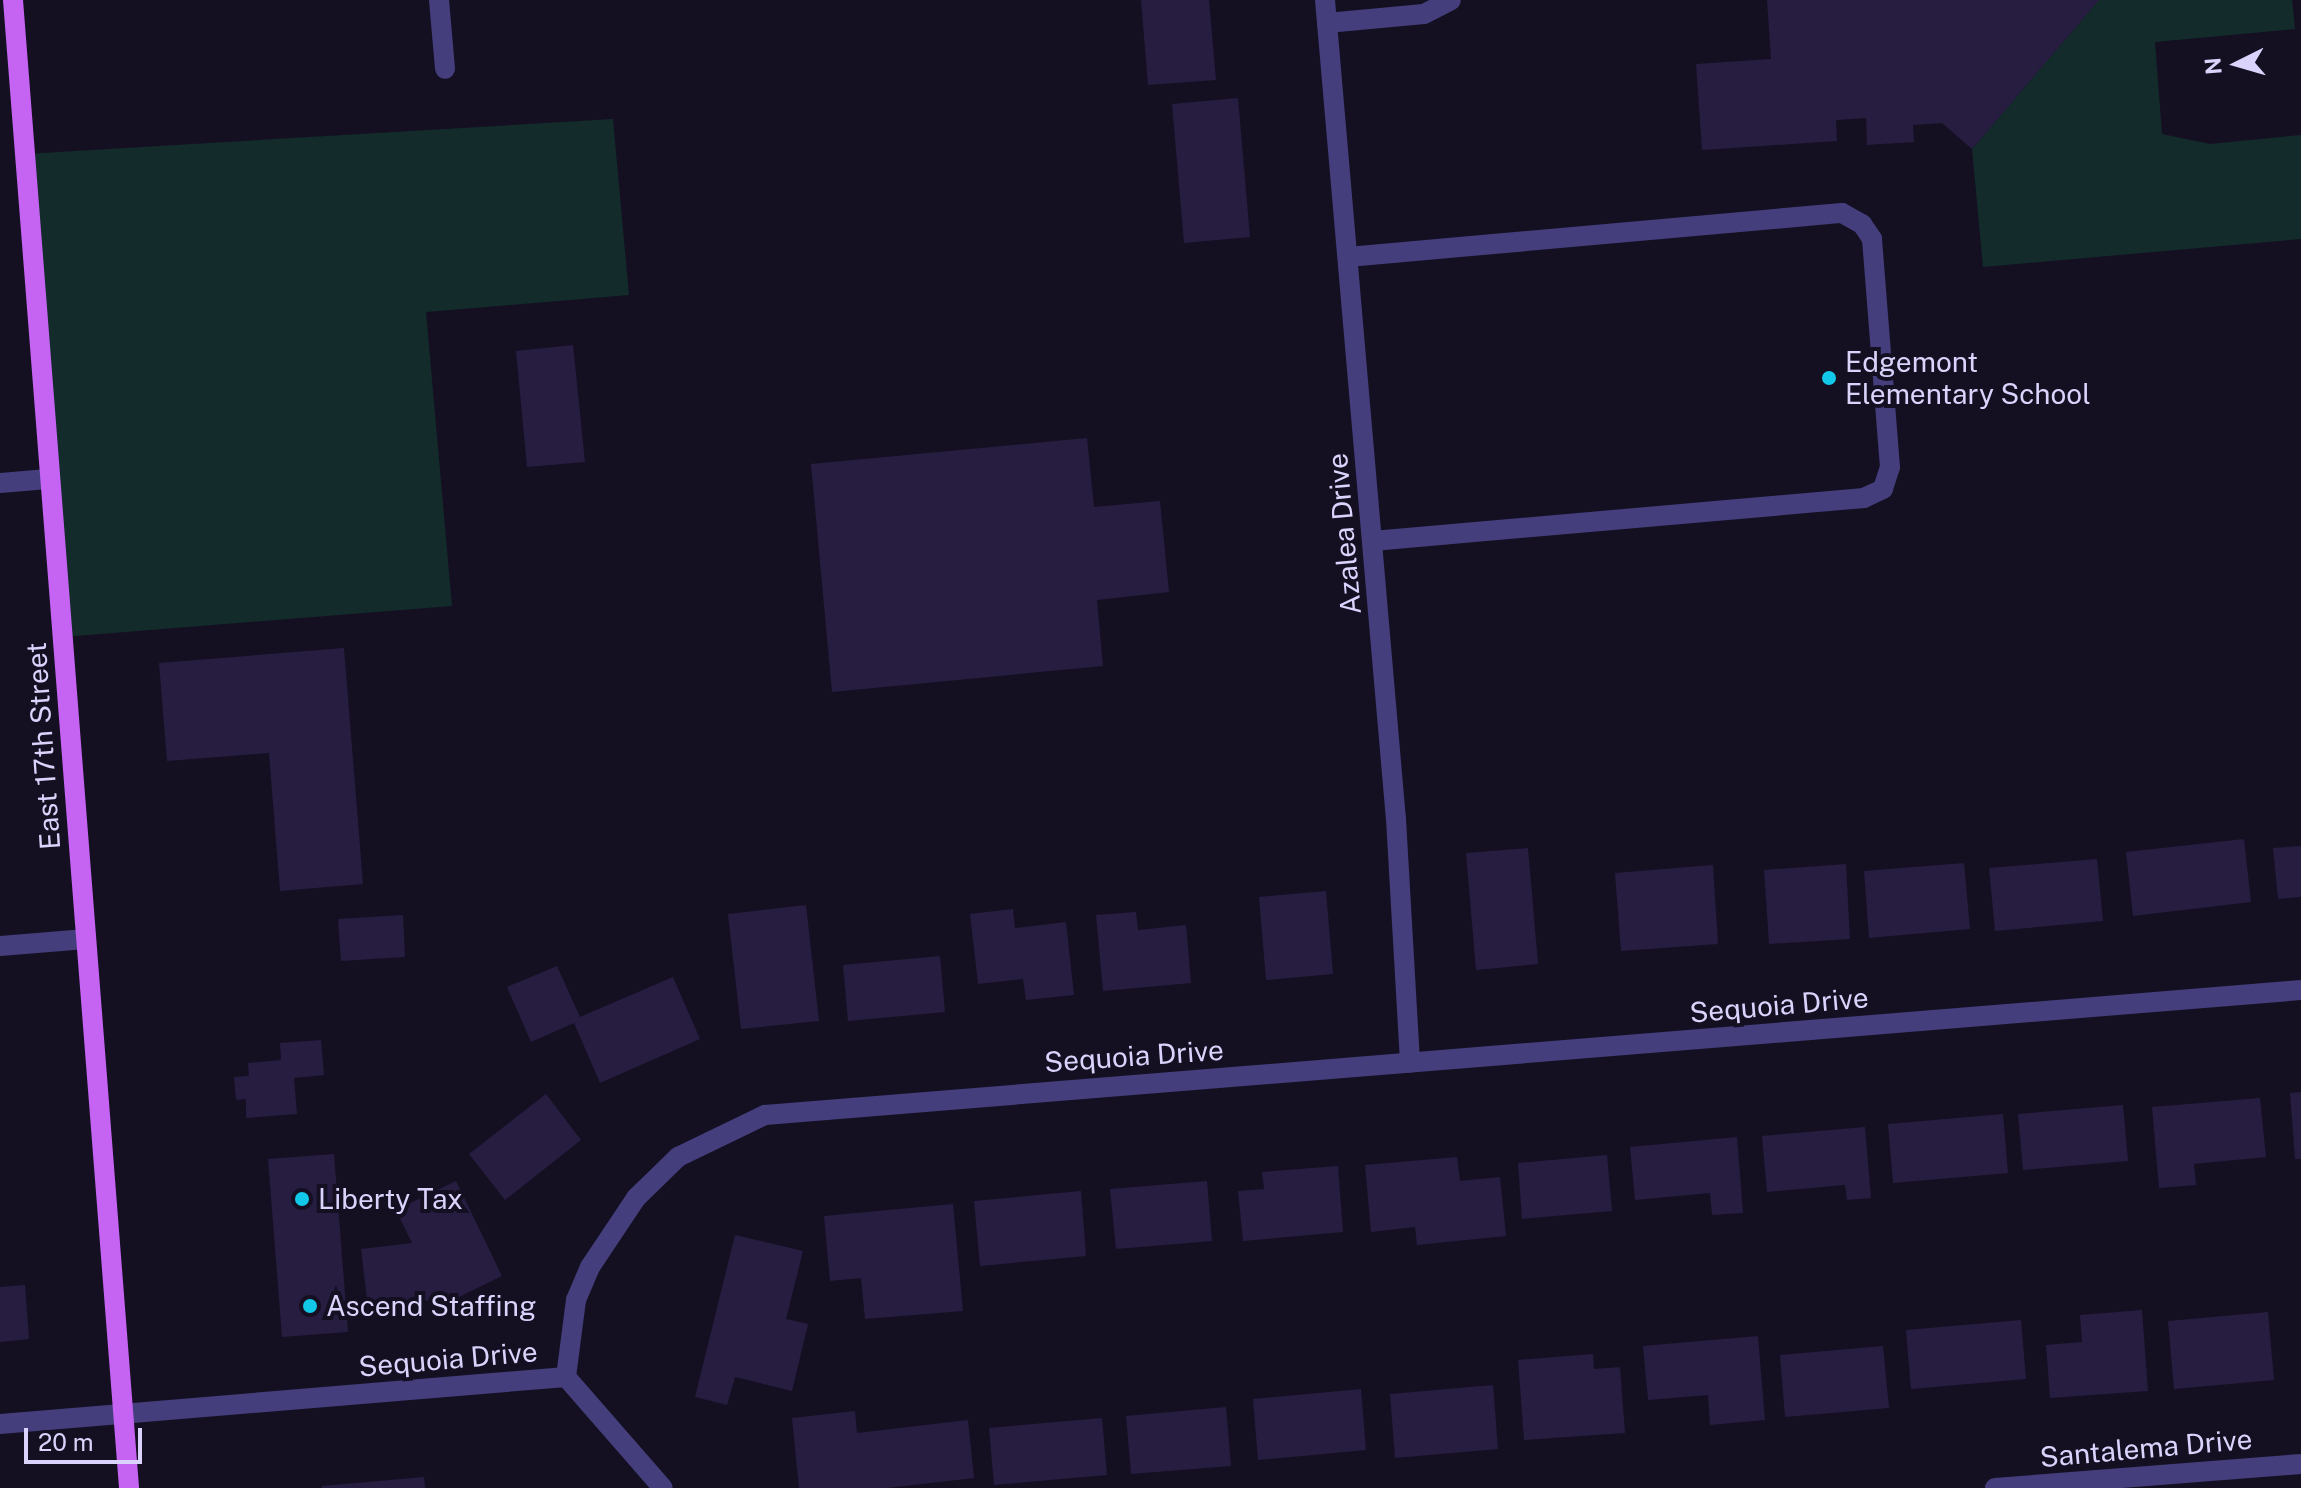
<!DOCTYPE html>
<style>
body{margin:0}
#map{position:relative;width:2301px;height:1488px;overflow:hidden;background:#141022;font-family:"Public Sans",sans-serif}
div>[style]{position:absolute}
.green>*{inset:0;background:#132b2b}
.building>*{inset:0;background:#261d41}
.minor>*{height:20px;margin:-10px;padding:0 10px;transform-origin:10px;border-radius:10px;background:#443e7d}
.major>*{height:20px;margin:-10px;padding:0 10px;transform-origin:10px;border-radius:10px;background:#c563f3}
.dots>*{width:22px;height:22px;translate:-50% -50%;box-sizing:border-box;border:4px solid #141022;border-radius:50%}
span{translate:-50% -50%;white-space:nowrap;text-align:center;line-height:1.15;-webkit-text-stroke:8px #141022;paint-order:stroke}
.poi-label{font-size:28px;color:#dad4fc}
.left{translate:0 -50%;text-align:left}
.street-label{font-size:28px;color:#dad4fc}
.north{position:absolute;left:2197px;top:24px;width:80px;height:80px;-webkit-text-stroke:6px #141022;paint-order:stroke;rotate:265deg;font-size:22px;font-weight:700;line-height:32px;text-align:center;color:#dad4fc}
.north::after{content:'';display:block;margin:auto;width:28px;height:36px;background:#dad4fc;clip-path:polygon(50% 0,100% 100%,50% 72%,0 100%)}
.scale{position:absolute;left:24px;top:1428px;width:118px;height:36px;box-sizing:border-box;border:4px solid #dad4fc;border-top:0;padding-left:10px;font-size:24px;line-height:28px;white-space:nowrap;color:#dad4fc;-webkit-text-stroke:6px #141022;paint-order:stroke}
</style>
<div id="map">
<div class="green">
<div style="clip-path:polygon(2099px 0,2292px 0,2295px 29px,2155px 42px,2162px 134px,2210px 144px,2301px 135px,2301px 239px,1983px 267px,1972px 149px)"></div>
<div style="clip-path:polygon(613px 119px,629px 295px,426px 312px,452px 606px,63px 637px,25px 154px)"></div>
</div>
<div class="building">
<div style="clip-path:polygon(1141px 0,1209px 0,1216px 80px,1148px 85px)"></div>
<div style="clip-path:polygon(1767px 0,2099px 0,1972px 149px,1942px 123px,1913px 125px,1914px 142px,1867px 145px,1866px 118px,1836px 120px,1837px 141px,1702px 150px,1696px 64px,1771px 59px)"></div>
<div style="clip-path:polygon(1238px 98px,1250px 237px,1184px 243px,1172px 104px)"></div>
<div style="clip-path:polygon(573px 345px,585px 462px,527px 467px,516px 351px)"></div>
<div style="clip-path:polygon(1087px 438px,1094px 507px,1160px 501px,1169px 592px,1097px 600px,1103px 666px,832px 692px,811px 464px)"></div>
<div style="clip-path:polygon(344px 648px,363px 884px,280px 891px,269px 753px,167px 761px,159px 663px)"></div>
<div style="clip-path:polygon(2244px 839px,2251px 902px,2133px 916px,2126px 852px)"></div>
<div style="clip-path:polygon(2301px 846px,2301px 897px,2278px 899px,2273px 848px)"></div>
<div style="clip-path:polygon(1528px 848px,1538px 964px,1476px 970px,1466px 853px)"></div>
<div style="clip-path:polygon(2097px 859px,2103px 921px,1995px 931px,1989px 868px)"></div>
<div style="clip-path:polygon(1964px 863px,1970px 929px,1869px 938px,1864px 871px)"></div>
<div style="clip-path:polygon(1846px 864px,1850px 939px,1769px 944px,1764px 870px)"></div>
<div style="clip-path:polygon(1713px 865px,1718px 944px,1621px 951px,1615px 873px)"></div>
<div style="clip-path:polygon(1326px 891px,1333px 974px,1266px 980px,1259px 897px)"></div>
<div style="clip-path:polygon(806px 905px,819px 1021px,741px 1029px,728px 914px)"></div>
<div style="clip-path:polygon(1013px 909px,1015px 928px,1066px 922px,1074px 995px,1026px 1000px,1023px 979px,978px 984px,970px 914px)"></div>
<div style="clip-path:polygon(1136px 912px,1138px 930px,1186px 925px,1191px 983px,1103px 991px,1096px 915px)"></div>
<div style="clip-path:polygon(403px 915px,405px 957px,341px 961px,338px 919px)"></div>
<div style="clip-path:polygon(940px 956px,945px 1012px,848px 1021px,843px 965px)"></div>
<div style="clip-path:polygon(557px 966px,580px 1017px,673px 977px,700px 1039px,600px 1083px,574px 1023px,531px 1042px,507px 987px)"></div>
<div style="clip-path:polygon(321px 1040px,324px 1075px,294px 1078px,297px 1114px,246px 1118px,246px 1099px,236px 1100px,234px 1077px,249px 1076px,248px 1063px,281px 1060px,280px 1043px)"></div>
<div style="clip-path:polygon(2301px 1092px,2301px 1159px,2295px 1159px,2290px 1093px)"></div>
<div style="clip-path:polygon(546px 1094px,581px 1140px,505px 1200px,469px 1154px)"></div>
<div style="clip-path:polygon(2260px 1098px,2266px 1157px,2194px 1164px,2196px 1185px,2159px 1188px,2152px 1107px)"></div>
<div style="clip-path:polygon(2123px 1105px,2128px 1161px,2023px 1170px,2018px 1114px)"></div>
<div style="clip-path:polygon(2003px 1114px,2008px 1173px,1893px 1183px,1888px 1124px)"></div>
<div style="clip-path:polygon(1865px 1127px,1871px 1198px,1847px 1200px,1845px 1185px,1767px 1192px,1762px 1136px)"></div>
<div style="clip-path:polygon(1737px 1137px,1743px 1213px,1712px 1215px,1710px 1193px,1635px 1200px,1630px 1147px)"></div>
<div style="clip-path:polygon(334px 1154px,348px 1332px,282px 1337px,268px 1159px)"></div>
<div style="clip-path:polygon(1607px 1155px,1612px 1211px,1522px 1219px,1518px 1163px)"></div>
<div style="clip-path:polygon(1457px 1157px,1460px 1181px,1500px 1177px,1506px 1236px,1417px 1245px,1415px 1227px,1371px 1232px,1365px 1165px)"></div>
<div style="clip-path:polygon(1338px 1166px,1343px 1232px,1243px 1241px,1238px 1191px,1264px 1189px,1262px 1172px)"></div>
<div style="clip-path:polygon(456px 1181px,502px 1276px,459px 1297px,368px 1307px,361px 1249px,412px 1243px,396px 1210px)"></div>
<div style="clip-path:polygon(1207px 1181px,1212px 1241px,1116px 1249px,1110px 1189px)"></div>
<div style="clip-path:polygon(1081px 1191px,1086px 1256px,980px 1266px,974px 1201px)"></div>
<div style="clip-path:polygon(953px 1204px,963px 1311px,865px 1319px,861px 1278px,830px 1281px,824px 1216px)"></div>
<div style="clip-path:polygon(735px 1235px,803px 1251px,786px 1319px,808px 1324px,792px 1391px,735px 1377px,727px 1405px,695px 1397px)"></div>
<div style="clip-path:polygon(25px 1285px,29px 1339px,0 1342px,0 1287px)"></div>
<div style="clip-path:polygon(2142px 1310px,2148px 1391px,2050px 1398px,2046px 1345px,2082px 1342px,2080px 1315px)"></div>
<div style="clip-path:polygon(2268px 1312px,2274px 1380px,2174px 1389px,2168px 1321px)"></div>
<div style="clip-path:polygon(2021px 1320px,2026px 1379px,1911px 1389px,1906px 1330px)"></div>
<div style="clip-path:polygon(1758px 1336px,1765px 1420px,1710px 1425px,1708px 1395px,1648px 1400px,1643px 1346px)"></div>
<div style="clip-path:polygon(1883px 1346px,1889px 1408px,1785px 1417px,1780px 1355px)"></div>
<div style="clip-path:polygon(1593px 1354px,1594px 1369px,1620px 1367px,1625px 1433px,1524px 1440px,1518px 1360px)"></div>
<div style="clip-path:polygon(1493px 1385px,1498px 1449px,1395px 1458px,1390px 1394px)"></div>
<div style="clip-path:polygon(1361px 1389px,1366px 1450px,1258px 1460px,1253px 1399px)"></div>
<div style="clip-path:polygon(1226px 1407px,1231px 1466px,1131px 1474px,1126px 1416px)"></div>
<div style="clip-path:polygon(855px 1411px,857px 1433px,968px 1420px,974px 1478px,887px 1488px,799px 1488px,792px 1418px)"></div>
<div style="clip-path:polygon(1102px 1418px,1107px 1475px,994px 1485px,989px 1428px)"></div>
<div style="clip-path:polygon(424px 1477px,425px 1488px,322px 1488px,322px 1486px)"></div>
</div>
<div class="minor">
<div style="left:439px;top:0;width:69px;rotate:85deg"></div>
<div style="left:1325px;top:0;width:822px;rotate:85.05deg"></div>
<div style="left:1396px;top:819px;width:244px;rotate:86.7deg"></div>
<div style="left:1327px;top:23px;width:97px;rotate:-5.3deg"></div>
<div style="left:1424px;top:14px;width:30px;rotate:-27deg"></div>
<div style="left:1348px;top:257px;width:496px;rotate:-5.1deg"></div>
<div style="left:1842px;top:213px;width:23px;rotate:29deg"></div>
<div style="left:1862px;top:224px;width:18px;rotate:56deg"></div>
<div style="left:1872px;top:239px;width:229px;rotate:85.5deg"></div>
<div style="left:1890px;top:467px;width:23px;rotate:108deg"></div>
<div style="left:1883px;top:489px;width:21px;rotate:155deg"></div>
<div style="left:1864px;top:498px;width:493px;rotate:175deg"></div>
<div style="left:0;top:483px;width:48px;rotate:-4.8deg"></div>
<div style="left:0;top:946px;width:86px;rotate:-4.7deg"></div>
<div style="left:566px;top:1377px;width:78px;rotate:-82.6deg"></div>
<div style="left:576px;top:1300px;width:36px;rotate:-67deg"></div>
<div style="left:590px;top:1267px;width:83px;rotate:-56.3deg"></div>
<div style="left:636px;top:1198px;width:59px;rotate:-44.3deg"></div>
<div style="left:678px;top:1157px;width:97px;rotate:-25.8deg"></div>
<div style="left:765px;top:1115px;width:1541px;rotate:-4.65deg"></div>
<div style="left:566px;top:1377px;width:147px;rotate:48.9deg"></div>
<div style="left:0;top:1424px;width:568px;rotate:-4.75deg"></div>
<div style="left:1995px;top:1488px;width:307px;rotate:-4.5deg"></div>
</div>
<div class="major">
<div style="left:13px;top:0;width:1493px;rotate:85.54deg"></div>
</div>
<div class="dots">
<div style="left:1829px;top:378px;background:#12c8e9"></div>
<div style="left:302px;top:1199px;background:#12c8e9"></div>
<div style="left:310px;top:1306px;background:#12c8e9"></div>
</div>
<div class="poi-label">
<span class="left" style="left:1845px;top:378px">Edgemont<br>Elementary School</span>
<span class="left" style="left:318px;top:1199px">Liberty Tax</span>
<span class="left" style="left:326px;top:1306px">Ascend Staffing</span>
</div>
<div class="street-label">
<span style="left:1344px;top:534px;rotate:-95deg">Azalea Drive</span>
<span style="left:43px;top:746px;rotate:-94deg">East 17th Street</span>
<span style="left:1779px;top:1005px;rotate:-5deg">Sequoia Drive</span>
<span style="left:1134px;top:1056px;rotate:-4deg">Sequoia Drive</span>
<span style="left:448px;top:1359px;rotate:-5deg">Sequoia Drive</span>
<span style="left:2146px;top:1448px;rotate:-5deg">Santalema Drive</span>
</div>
<div class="north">N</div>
<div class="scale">20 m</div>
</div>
